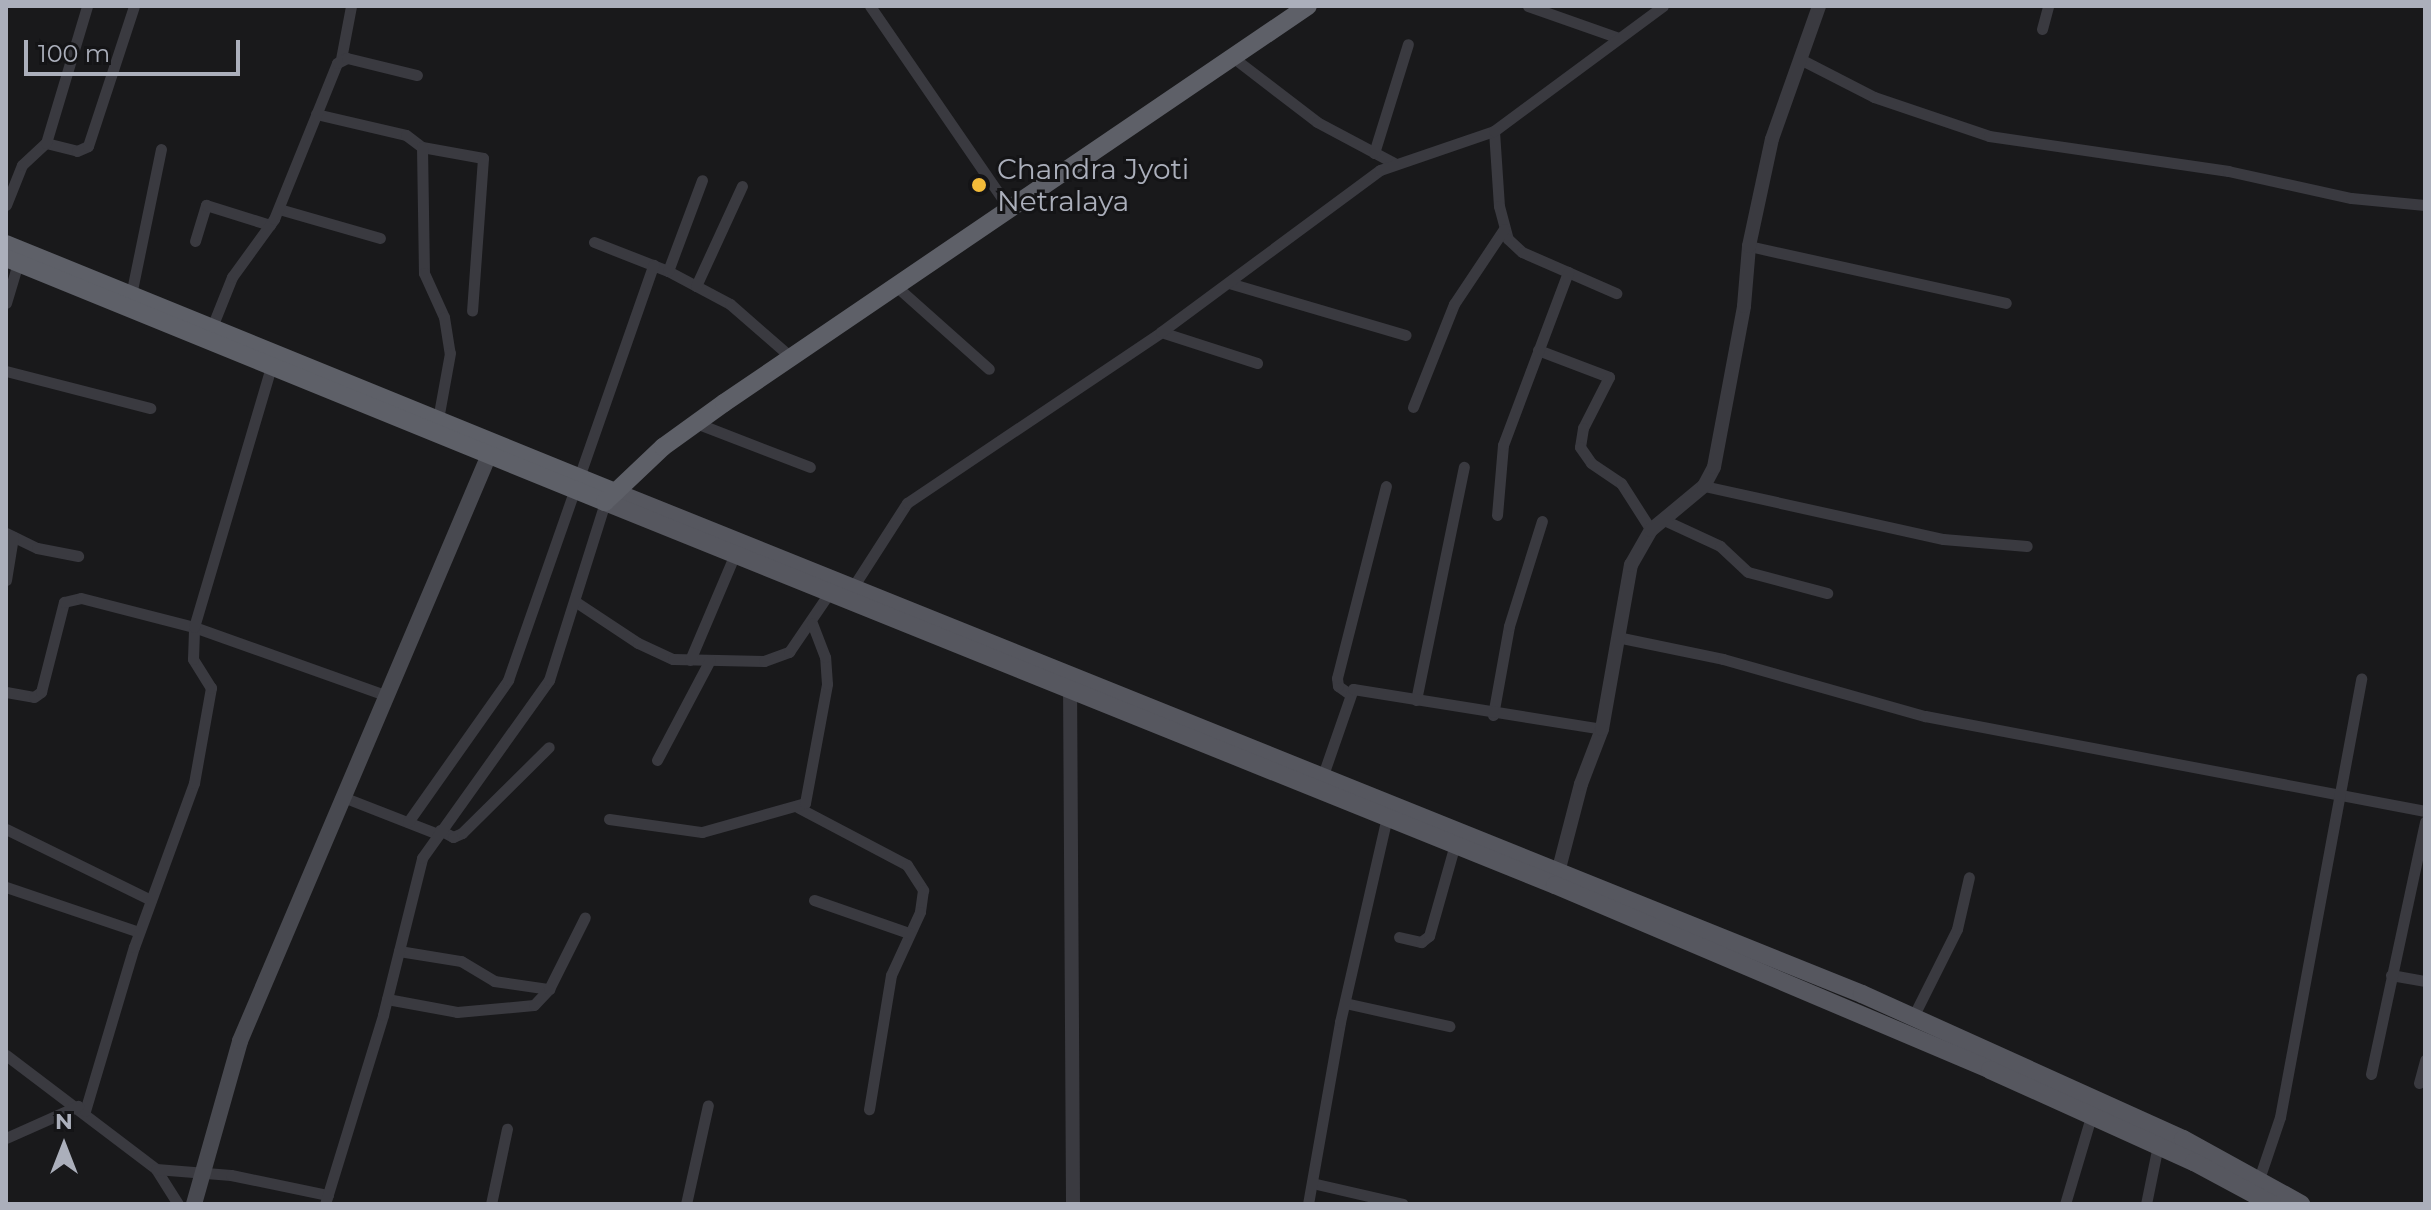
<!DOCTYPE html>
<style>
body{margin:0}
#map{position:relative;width:2431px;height:1210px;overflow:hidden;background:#19191b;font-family:Montserrat,sans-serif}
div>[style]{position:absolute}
.minor>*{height:11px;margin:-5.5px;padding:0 5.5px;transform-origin:5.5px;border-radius:5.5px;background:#3a3a40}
.tertiary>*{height:14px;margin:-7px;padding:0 7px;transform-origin:7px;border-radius:7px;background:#3a3a40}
.secondary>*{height:16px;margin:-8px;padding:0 8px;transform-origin:8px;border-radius:8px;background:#484950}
.primary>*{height:18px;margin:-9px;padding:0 9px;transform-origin:9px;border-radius:9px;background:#56575f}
.trunk>*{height:18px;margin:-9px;padding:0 9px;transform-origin:9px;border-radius:9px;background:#5e6068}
.dots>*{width:22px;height:22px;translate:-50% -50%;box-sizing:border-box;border:4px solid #141416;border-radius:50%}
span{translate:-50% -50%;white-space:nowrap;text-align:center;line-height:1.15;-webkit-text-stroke:6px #141416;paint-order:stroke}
.poi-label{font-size:28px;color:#abafbb}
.left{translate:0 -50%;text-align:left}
.frame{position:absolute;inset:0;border:8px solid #abafbb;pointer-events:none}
.north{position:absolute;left:24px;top:1106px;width:80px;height:80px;-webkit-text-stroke:6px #141416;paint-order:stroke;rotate:0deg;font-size:22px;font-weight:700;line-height:32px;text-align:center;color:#abafbb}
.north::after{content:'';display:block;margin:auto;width:28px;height:36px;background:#abafbb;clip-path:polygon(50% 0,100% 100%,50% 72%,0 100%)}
.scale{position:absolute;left:24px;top:40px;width:216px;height:36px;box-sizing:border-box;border:4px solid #abafbb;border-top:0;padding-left:10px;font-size:24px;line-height:28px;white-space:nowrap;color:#abafbb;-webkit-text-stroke:6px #141416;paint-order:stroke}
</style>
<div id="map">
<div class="minor">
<div style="left:870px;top:6px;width:247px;rotate:55.5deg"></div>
<div style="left:1528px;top:6px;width:96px;rotate:19.4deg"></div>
<div style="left:2042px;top:29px;width:24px;rotate:-75deg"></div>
<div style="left:341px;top:59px;width:54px;rotate:-79.3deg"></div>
<div style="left:1235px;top:59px;width:103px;rotate:37.5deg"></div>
<div style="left:1317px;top:122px;width:87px;rotate:28deg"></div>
<div style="left:1800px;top:59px;width:83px;rotate:27.2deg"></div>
<div style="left:1874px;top:97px;width:121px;rotate:18.7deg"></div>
<div style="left:1989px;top:136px;width:242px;rotate:8.3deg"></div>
<div style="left:2228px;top:171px;width:126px;rotate:12.4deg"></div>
<div style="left:2351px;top:198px;width:74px;rotate:5.4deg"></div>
<div style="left:316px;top:114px;width:92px;rotate:13.1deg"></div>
<div style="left:406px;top:135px;width:20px;rotate:37deg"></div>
<div style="left:422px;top:147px;width:62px;rotate:10.2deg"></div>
<div style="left:483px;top:158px;width:153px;rotate:94.1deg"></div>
<div style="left:1494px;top:131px;width:75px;rotate:86.2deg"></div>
<div style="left:1499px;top:206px;width:34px;rotate:75deg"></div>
<div style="left:1508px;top:239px;width:19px;rotate:43deg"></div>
<div style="left:1522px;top:252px;width:103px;rotate:23.6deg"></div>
<div style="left:46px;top:143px;width:32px;rotate:14deg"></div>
<div style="left:77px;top:151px;width:12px;rotate:-24deg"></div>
<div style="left:88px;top:146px;width:147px;rotate:-71.8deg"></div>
<div style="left:422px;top:147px;width:126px;rotate:89.1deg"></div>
<div style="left:424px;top:273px;width:48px;rotate:65.6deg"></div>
<div style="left:444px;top:317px;width:36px;rotate:81deg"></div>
<div style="left:450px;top:353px;width:67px;rotate:100.3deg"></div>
<div style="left:1374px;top:153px;width:114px;rotate:-72.7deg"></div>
<div style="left:6px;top:205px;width:43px;rotate:-68.2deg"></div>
<div style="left:22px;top:165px;width:33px;rotate:-43deg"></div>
<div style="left:46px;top:143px;width:143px;rotate:-73.3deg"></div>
<div style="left:279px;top:209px;width:105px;rotate:16deg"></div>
<div style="left:195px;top:241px;width:38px;rotate:-73deg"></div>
<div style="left:206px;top:205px;width:67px;rotate:17.4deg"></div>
<div style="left:594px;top:242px;width:79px;rotate:21.4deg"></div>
<div style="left:668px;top:271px;width:70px;rotate:28deg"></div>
<div style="left:730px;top:304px;width:82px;rotate:41.1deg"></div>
<div style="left:1749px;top:246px;width:263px;rotate:12.5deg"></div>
<div style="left:668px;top:271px;width:97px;rotate:-69.5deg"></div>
<div style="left:1229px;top:283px;width:184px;rotate:16.4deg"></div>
<div style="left:696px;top:286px;width:110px;rotate:-65.3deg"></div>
<div style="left:897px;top:287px;width:123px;rotate:41.7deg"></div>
<div style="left:131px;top:295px;width:149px;rotate:-78.4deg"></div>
<div style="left:6px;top:303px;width:42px;rotate:-73.3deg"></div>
<div style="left:212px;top:327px;width:54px;rotate:-68.2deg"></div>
<div style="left:232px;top:277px;width:72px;rotate:-54.1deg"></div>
<div style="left:274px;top:219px;width:168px;rotate:-68deg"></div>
<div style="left:337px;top:63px;width:11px;rotate:-27deg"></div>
<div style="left:347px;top:58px;width:72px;rotate:13.7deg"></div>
<div style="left:1161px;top:332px;width:101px;rotate:17.9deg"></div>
<div style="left:1538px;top:350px;width:76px;rotate:20.8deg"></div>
<div style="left:1609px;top:377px;width:57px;rotate:117deg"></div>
<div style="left:1583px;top:428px;width:19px;rotate:99deg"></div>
<div style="left:1580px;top:447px;width:19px;rotate:55deg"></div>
<div style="left:1591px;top:463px;width:36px;rotate:34deg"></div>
<div style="left:1621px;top:483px;width:56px;rotate:57.4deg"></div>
<div style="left:6px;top:371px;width:149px;rotate:14.4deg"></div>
<div style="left:1413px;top:407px;width:111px;rotate:-68.3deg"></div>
<div style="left:1454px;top:304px;width:90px;rotate:-56.3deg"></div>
<div style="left:696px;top:423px;width:122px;rotate:21.1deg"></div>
<div style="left:1704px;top:486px;width:245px;rotate:12.5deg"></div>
<div style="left:1943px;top:539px;width:84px;rotate:4.8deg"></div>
<div style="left:1497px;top:515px;width:70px;rotate:-85.1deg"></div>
<div style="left:1503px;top:445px;width:185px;rotate:-69.4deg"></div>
<div style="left:1664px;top:520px;width:62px;rotate:24.9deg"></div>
<div style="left:1720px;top:546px;width:38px;rotate:43deg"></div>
<div style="left:1748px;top:572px;width:82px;rotate:14.9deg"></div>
<div style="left:6px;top:533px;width:34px;rotate:26deg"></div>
<div style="left:37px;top:548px;width:42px;rotate:11deg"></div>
<div style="left:6px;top:580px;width:44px;rotate:-80.8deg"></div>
<div style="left:853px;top:587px;width:100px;rotate:-57.3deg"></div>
<div style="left:907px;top:503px;width:306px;rotate:-33.9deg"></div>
<div style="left:1161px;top:332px;width:272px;rotate:-36.5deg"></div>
<div style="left:1380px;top:170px;width:120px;rotate:-18.9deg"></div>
<div style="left:1494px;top:131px;width:210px;rotate:-36.5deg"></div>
<div style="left:576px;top:602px;width:74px;rotate:33.5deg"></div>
<div style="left:638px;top:643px;width:38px;rotate:25deg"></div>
<div style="left:673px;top:659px;width:91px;rotate:1.3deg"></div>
<div style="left:764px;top:661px;width:27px;rotate:-20deg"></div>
<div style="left:789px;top:652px;width:73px;rotate:-55.7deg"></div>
<div style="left:1617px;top:637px;width:108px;rotate:11.7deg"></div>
<div style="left:1723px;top:659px;width:210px;rotate:15.8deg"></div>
<div style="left:1925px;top:716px;width:509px;rotate:10.76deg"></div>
<div style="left:690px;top:660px;width:115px;rotate:-67deg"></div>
<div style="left:6px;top:692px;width:28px;rotate:10deg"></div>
<div style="left:34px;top:697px;width:9px;rotate:-36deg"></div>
<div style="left:41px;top:692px;width:93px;rotate:-75.7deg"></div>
<div style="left:64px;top:602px;width:17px;rotate:-13deg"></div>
<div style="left:81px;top:598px;width:117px;rotate:14.4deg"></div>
<div style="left:194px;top:627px;width:203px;rotate:19.6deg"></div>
<div style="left:1348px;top:693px;width:12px;rotate:-145deg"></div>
<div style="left:1338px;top:686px;width:8px;rotate:-97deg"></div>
<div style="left:1337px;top:678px;width:198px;rotate:-75.7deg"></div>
<div style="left:1416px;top:700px;width:238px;rotate:-78.4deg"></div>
<div style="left:1493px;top:715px;width:90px;rotate:-79.8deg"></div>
<div style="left:1509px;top:626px;width:110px;rotate:-72.6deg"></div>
<div style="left:657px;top:760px;width:113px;rotate:-62.1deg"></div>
<div style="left:1323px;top:775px;width:91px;rotate:-70.8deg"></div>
<div style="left:1353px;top:689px;width:252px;rotate:9.1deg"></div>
<div style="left:343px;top:797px;width:102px;rotate:21.3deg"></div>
<div style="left:799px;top:808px;width:122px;rotate:27.8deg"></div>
<div style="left:907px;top:865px;width:30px;rotate:57deg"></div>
<div style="left:923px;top:890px;width:22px;rotate:98deg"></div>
<div style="left:920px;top:912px;width:69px;rotate:114.7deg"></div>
<div style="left:891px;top:975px;width:136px;rotate:99.3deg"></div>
<div style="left:609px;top:819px;width:94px;rotate:8deg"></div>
<div style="left:702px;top:832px;width:107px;rotate:-15.7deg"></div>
<div style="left:805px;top:803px;width:121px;rotate:-79.5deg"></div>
<div style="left:827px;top:684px;width:27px;rotate:-94deg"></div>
<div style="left:825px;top:657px;width:36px;rotate:-111deg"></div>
<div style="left:408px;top:822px;width:174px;rotate:-54.8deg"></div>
<div style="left:508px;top:680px;width:440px;rotate:-70.7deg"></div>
<div style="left:6px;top:829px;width:161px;rotate:26.1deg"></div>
<div style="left:440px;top:830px;width:15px;rotate:28deg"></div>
<div style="left:453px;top:837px;width:10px;rotate:-24deg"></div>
<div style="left:462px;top:833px;width:122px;rotate:-44.7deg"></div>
<div style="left:6px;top:887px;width:140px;rotate:18.7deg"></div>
<div style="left:814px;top:900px;width:101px;rotate:19.2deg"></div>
<div style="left:1399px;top:937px;width:23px;rotate:13deg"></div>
<div style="left:1421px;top:942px;width:10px;rotate:-37deg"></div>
<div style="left:1429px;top:936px;width:96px;rotate:-74.2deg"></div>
<div style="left:399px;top:951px;width:63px;rotate:9.2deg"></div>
<div style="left:461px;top:961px;width:39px;rotate:31deg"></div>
<div style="left:494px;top:981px;width:56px;rotate:8.3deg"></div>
<div style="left:2391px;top:975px;width:35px;rotate:10deg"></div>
<div style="left:387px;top:999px;width:71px;rotate:10.5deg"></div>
<div style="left:457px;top:1012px;width:77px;rotate:-5.2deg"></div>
<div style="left:534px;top:1005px;width:22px;rotate:-47deg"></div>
<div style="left:549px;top:989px;width:80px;rotate:-63.4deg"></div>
<div style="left:1345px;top:1003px;width:107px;rotate:12.5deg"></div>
<div style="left:1913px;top:1017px;width:98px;rotate:-63.4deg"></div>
<div style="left:1957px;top:929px;width:53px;rotate:-77deg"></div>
<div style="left:6px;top:1055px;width:188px;rotate:37.2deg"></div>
<div style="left:2371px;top:1074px;width:258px;rotate:-77.9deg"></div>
<div style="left:2419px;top:1083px;width:24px;rotate:-75deg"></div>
<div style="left:85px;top:1111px;width:171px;rotate:-73.4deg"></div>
<div style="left:134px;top:947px;width:175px;rotate:-69.9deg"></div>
<div style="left:194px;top:783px;width:97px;rotate:-79.9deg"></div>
<div style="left:211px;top:688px;width:34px;rotate:-122deg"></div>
<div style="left:193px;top:659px;width:32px;rotate:-88deg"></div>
<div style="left:194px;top:627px;width:277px;rotate:-73.5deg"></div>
<div style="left:6px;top:1138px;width:79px;rotate:-24deg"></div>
<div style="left:2259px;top:1179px;width:65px;rotate:-71.3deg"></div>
<div style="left:2280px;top:1117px;width:446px;rotate:-79.5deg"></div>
<div style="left:1312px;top:1183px;width:93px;rotate:13deg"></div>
<div style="left:178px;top:1204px;width:41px;rotate:-122.2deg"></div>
<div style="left:156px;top:1169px;width:75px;rotate:4.6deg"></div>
<div style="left:231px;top:1175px;width:99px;rotate:11.7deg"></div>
<div style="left:325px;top:1204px;width:198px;rotate:-72.9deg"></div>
<div style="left:383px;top:1015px;width:162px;rotate:-76deg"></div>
<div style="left:422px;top:858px;width:219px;rotate:-54.5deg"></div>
<div style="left:549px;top:680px;width:187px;rotate:-72.5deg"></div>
<div style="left:491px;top:1204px;width:77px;rotate:-78deg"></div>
<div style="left:686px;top:1204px;width:101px;rotate:-77.5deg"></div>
<div style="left:1308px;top:1204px;width:185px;rotate:-80deg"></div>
<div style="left:1340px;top:1022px;width:210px;rotate:-77.1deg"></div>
<div style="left:2065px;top:1204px;width:91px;rotate:-73.4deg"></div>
<div style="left:2146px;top:1204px;width:60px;rotate:-78.5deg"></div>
</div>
<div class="tertiary">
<div style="left:1070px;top:680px;width:524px;rotate:89.67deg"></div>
<div style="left:1556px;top:880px;width:99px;rotate:-75.4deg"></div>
<div style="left:1581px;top:784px;width:59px;rotate:-69.1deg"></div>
<div style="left:1602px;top:729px;width:167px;rotate:-80deg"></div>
<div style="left:1631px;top:565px;width:40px;rotate:-60.3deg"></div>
<div style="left:1651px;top:530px;width:69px;rotate:-39.7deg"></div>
<div style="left:1704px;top:486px;width:21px;rotate:-62deg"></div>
<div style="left:1714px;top:467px;width:164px;rotate:-79.4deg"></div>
<div style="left:1744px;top:306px;width:60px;rotate:-85.2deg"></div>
<div style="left:1749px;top:246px;width:109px;rotate:-77.9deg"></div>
<div style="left:1772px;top:139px;width:141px;rotate:-70.5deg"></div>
</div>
<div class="secondary">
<div style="left:194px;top:1204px;width:169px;rotate:-74.2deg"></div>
<div style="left:240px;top:1041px;width:637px;rotate:-66.98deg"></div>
</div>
<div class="primary">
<div style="left:615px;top:492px;width:1344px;rotate:21.93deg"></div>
<div style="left:1862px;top:994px;width:352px;rotate:24.3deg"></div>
<div style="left:2183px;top:1139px;width:135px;rotate:28.8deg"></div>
<div style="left:605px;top:502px;width:1024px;rotate:21.96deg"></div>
<div style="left:1555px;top:885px;width:473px;rotate:23deg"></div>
<div style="left:1990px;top:1070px;width:224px;rotate:24.3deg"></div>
<div style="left:2194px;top:1162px;width:89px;rotate:28.3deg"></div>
</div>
<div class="trunk">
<div style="left:6px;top:244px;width:658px;rotate:22.16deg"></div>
<div style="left:6px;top:258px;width:647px;rotate:22.16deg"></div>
<div style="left:605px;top:502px;width:80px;rotate:-43.5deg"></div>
<div style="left:663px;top:447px;width:75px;rotate:-35.8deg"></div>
<div style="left:724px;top:403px;width:706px;rotate:-34.21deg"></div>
</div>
<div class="dots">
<div style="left:979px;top:185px;background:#f3bb39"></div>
</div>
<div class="poi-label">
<span class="left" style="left:997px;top:185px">Chandra Jyoti<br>Netralaya</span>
</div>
<div class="frame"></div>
<div class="north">N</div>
<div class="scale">100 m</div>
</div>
